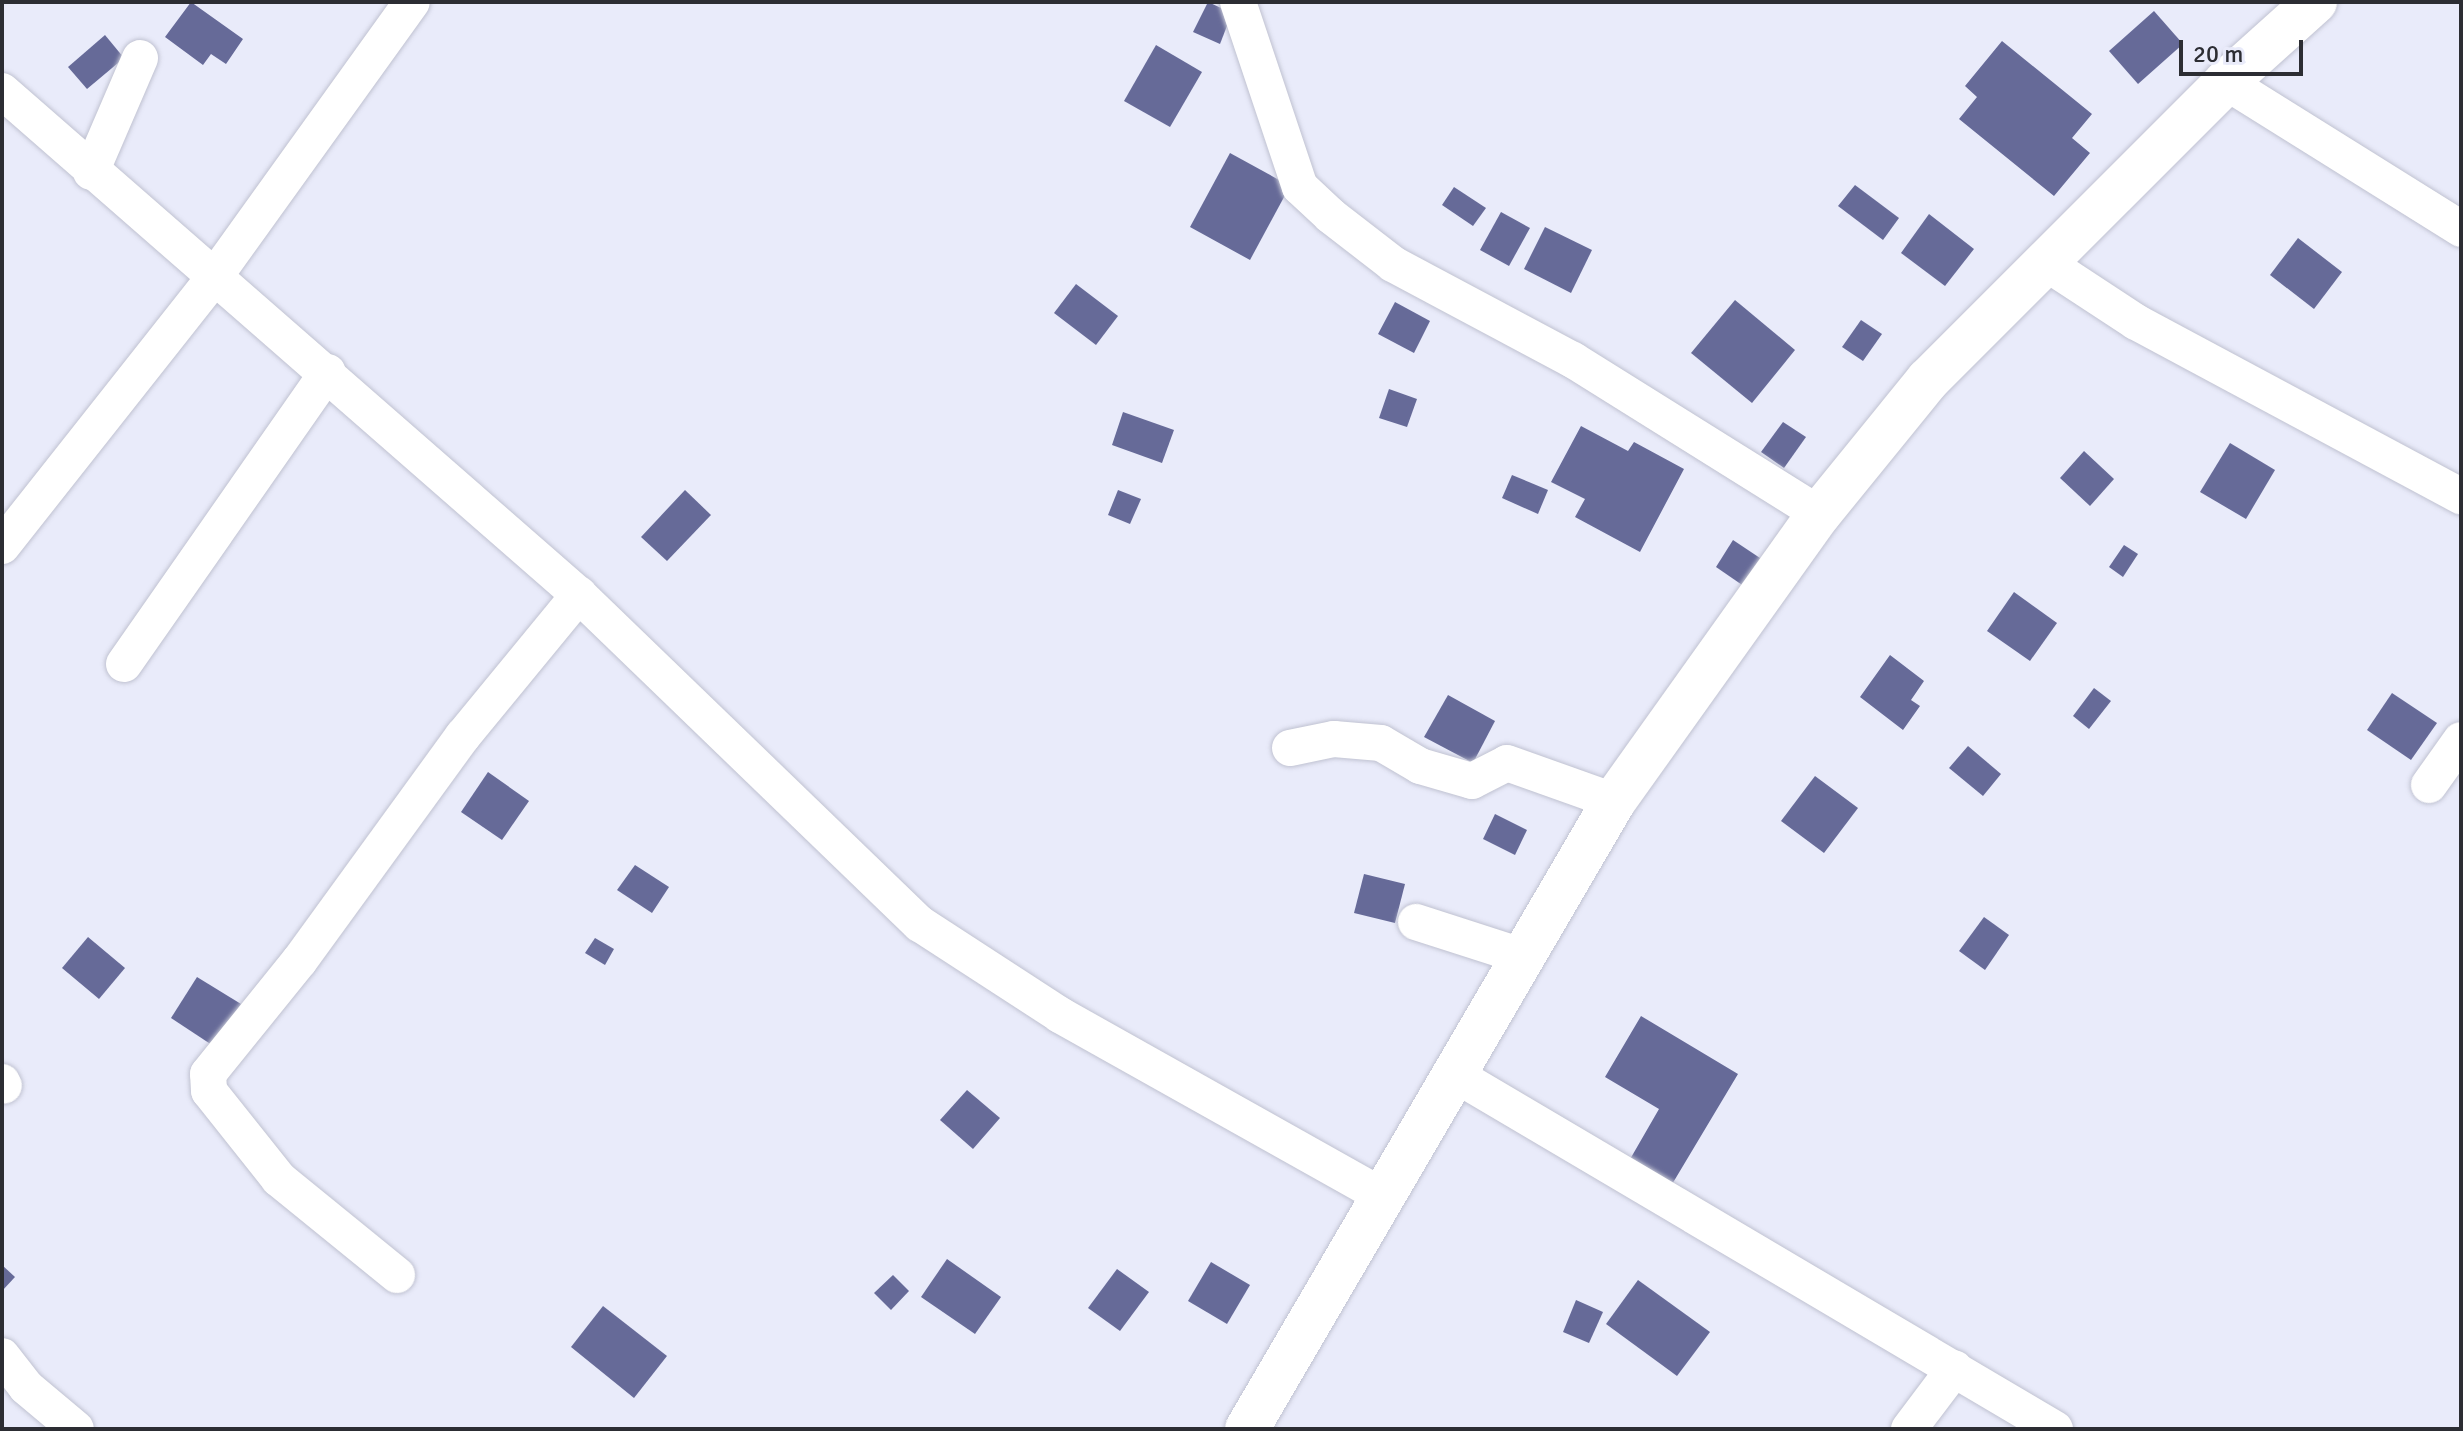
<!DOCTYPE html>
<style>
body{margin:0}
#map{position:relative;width:2463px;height:1431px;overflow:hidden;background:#e9ebfa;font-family:Signika,sans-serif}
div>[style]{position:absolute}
.building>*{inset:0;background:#666a98}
.roads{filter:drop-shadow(0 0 2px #c0c2d1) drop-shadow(0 0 2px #c0c2d1)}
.minor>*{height:36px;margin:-18px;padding:0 18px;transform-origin:18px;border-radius:18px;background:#fff}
.tertiary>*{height:44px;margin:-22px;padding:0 22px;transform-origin:22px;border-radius:22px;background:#fff}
span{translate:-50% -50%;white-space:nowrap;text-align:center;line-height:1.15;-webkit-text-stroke:8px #e9ebfa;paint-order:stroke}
.frame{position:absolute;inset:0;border:4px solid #2c2d33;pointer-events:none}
.scale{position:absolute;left:2179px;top:40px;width:124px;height:36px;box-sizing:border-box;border:4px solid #2c2d33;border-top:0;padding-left:10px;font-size:24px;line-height:28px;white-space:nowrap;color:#2c2d33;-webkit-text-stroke:6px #e9ebfa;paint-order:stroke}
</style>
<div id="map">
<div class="building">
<div style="clip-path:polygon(191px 2px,243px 39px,226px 64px,211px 54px,203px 65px,165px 37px)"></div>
<div style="clip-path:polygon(1208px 2px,1232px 13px,1220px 44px,1193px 32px)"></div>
<div style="clip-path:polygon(2154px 11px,2183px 44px,2138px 84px,2109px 51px)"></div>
<div style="clip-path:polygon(105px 35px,124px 58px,87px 89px,68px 67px)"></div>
<div style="clip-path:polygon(2002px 41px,2092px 114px,2072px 138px,2090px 153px,2054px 196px,1959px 119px,1977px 97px,1965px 86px)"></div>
<div style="clip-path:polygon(1156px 45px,1202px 72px,1170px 127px,1124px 101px)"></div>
<div style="clip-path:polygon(1230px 153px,1290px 186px,1250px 260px,1190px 227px)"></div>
<div style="clip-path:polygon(1855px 185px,1899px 218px,1883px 240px,1838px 206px)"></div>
<div style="clip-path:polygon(1454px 187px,1486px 208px,1473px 226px,1442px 205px)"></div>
<div style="clip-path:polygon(1501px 212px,1530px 228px,1509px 266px,1480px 250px)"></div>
<div style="clip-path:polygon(1929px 214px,1974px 249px,1945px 286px,1901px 253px)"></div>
<div style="clip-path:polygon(1545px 227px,1592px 250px,1571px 293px,1524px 269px)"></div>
<div style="clip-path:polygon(2298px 238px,2342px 272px,2314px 309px,2270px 275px)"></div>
<div style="clip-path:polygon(1076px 284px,1118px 316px,1096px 345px,1054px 313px)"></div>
<div style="clip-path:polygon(1735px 300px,1795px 350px,1752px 403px,1691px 353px)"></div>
<div style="clip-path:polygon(1395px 302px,1430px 321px,1414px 353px,1378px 334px)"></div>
<div style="clip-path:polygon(1861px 320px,1882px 334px,1863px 361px,1842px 347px)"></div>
<div style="clip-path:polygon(1389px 389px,1417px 399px,1407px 427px,1379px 418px)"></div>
<div style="clip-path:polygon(1123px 412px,1174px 430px,1162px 463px,1112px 445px)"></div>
<div style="clip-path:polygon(1783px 422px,1806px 437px,1784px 468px,1761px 452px)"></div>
<div style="clip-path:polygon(1581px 426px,1628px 451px,1634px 442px,1684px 469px,1640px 552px,1575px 517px,1585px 499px,1551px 482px)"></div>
<div style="clip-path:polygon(2230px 443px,2275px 470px,2246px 519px,2200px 492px)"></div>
<div style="clip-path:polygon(2084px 451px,2114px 479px,2090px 506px,2060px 478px)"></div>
<div style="clip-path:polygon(1512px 475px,1548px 490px,1538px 514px,1502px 498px)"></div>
<div style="clip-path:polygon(685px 490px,711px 515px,667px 561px,641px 537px)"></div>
<div style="clip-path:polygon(1118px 490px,1141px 499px,1130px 524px,1108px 515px)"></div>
<div style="clip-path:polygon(1733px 540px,1766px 562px,1748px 589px,1716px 567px)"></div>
<div style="clip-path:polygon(2124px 545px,2138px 554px,2123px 577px,2109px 567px)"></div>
<div style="clip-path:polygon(2014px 592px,2057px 623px,2030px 661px,1987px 631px)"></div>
<div style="clip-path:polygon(1890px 655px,1924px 681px,1911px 700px,1920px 706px,1903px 730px,1860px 697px)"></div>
<div style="clip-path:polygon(2094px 688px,2111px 701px,2089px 729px,2073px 716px)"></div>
<div style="clip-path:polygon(2392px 693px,2437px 723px,2411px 760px,2367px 730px)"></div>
<div style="clip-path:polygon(1448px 695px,1495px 721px,1473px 763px,1424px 737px)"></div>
<div style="clip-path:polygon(1968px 746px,2001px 774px,1983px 796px,1949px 768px)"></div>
<div style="clip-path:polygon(488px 772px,529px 801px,502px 840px,461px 812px)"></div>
<div style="clip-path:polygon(1815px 776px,1858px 808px,1824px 853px,1781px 821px)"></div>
<div style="clip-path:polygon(1495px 814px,1527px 830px,1515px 855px,1483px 839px)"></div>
<div style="clip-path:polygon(635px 865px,669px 887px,652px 913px,617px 890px)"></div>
<div style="clip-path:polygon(1364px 874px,1405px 884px,1395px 923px,1354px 913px)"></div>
<div style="clip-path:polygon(1984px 917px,2009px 935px,1985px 970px,1959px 951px)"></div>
<div style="clip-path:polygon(88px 937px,125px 968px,99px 999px,62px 968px)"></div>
<div style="clip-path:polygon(595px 938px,614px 949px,605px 965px,585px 953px)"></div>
<div style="clip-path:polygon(197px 977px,241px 1004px,215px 1047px,171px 1018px)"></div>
<div style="clip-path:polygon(1641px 1016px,1738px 1074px,1671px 1186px,1629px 1161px,1659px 1109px,1605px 1077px)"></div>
<div style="clip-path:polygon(967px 1090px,1000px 1118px,973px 1149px,940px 1120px)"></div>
<div style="clip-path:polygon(947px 1259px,1001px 1297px,975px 1334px,921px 1297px)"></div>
<div style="clip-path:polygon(1211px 1262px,1250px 1285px,1227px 1324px,1188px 1301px)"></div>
<div style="clip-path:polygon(2px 1265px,15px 1277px,2px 1291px)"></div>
<div style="clip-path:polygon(1117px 1269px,1149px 1292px,1120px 1331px,1088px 1308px)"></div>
<div style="clip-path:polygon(893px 1275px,909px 1291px,891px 1310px,874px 1293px)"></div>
<div style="clip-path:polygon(1638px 1280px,1710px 1332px,1677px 1376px,1606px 1324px)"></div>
<div style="clip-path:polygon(1576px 1300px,1603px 1312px,1589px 1343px,1563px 1332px)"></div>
<div style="clip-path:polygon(603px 1306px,667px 1356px,634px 1398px,571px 1347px)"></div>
</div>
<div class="roads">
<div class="minor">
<div style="left:1238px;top:2px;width:195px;rotate:71.5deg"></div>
<div style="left:1300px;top:187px;width:42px;rotate:43.1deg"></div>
<div style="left:1331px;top:216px;width:78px;rotate:37.7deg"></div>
<div style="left:1393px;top:264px;width:204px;rotate:28.1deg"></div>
<div style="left:1573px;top:360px;width:290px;rotate:32deg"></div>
<div style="left:2226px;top:82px;width:277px;rotate:32deg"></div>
<div style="left:2px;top:91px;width:766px;rotate:41.14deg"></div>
<div style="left:579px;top:595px;width:474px;rotate:44deg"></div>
<div style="left:920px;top:924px;width:167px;rotate:33deg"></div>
<div style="left:1060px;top:1015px;width:369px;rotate:29.3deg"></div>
<div style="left:91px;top:172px;width:124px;rotate:-66.7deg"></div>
<div style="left:2043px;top:261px;width:111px;rotate:33.3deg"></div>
<div style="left:2136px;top:322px;width:369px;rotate:28.2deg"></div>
<div style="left:2px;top:546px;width:344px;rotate:-51.7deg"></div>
<div style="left:215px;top:276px;width:337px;rotate:-54.3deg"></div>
<div style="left:124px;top:664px;width:356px;rotate:-55.1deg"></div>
<div style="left:1290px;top:748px;width:45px;rotate:-11.6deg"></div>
<div style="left:1334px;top:739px;width:47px;rotate:4.9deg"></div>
<div style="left:1381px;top:743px;width:45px;rotate:30.5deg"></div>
<div style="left:1420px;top:766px;width:54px;rotate:16.1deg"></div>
<div style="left:1472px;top:781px;width:39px;rotate:-27deg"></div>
<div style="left:1507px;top:763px;width:114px;rotate:19.6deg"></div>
<div style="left:2429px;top:785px;width:55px;rotate:-54.6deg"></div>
<div style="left:1416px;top:922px;width:108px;rotate:17.8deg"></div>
<div style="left:1454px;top:1074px;width:698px;rotate:30.57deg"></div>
<div style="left:2px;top:1082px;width:4px;rotate:63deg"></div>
<div style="left:397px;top:1275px;width:152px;rotate:-140.9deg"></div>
<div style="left:279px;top:1179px;width:112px;rotate:-128.5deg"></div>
<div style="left:209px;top:1091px;width:17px;rotate:-93deg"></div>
<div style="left:208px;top:1074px;width:146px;rotate:-51.1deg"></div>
<div style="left:300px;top:960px;width:277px;rotate:-54deg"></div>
<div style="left:463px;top:736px;width:183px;rotate:-50.6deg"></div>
<div style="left:2px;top:1356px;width:39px;rotate:52deg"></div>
<div style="left:26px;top:1387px;width:65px;rotate:40deg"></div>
<div style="left:1909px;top:1429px;width:76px;rotate:-53deg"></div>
</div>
<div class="tertiary">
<div style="left:1247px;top:1429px;width:727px;rotate:-59.7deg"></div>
<div style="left:1614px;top:801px;width:353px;rotate:-54.5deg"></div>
<div style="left:1819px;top:514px;width:173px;rotate:-50.9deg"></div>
<div style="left:1928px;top:380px;width:421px;rotate:-45deg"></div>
<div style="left:2226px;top:82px;width:120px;rotate:-42deg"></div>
</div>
</div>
<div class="frame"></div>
<div class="scale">20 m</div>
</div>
